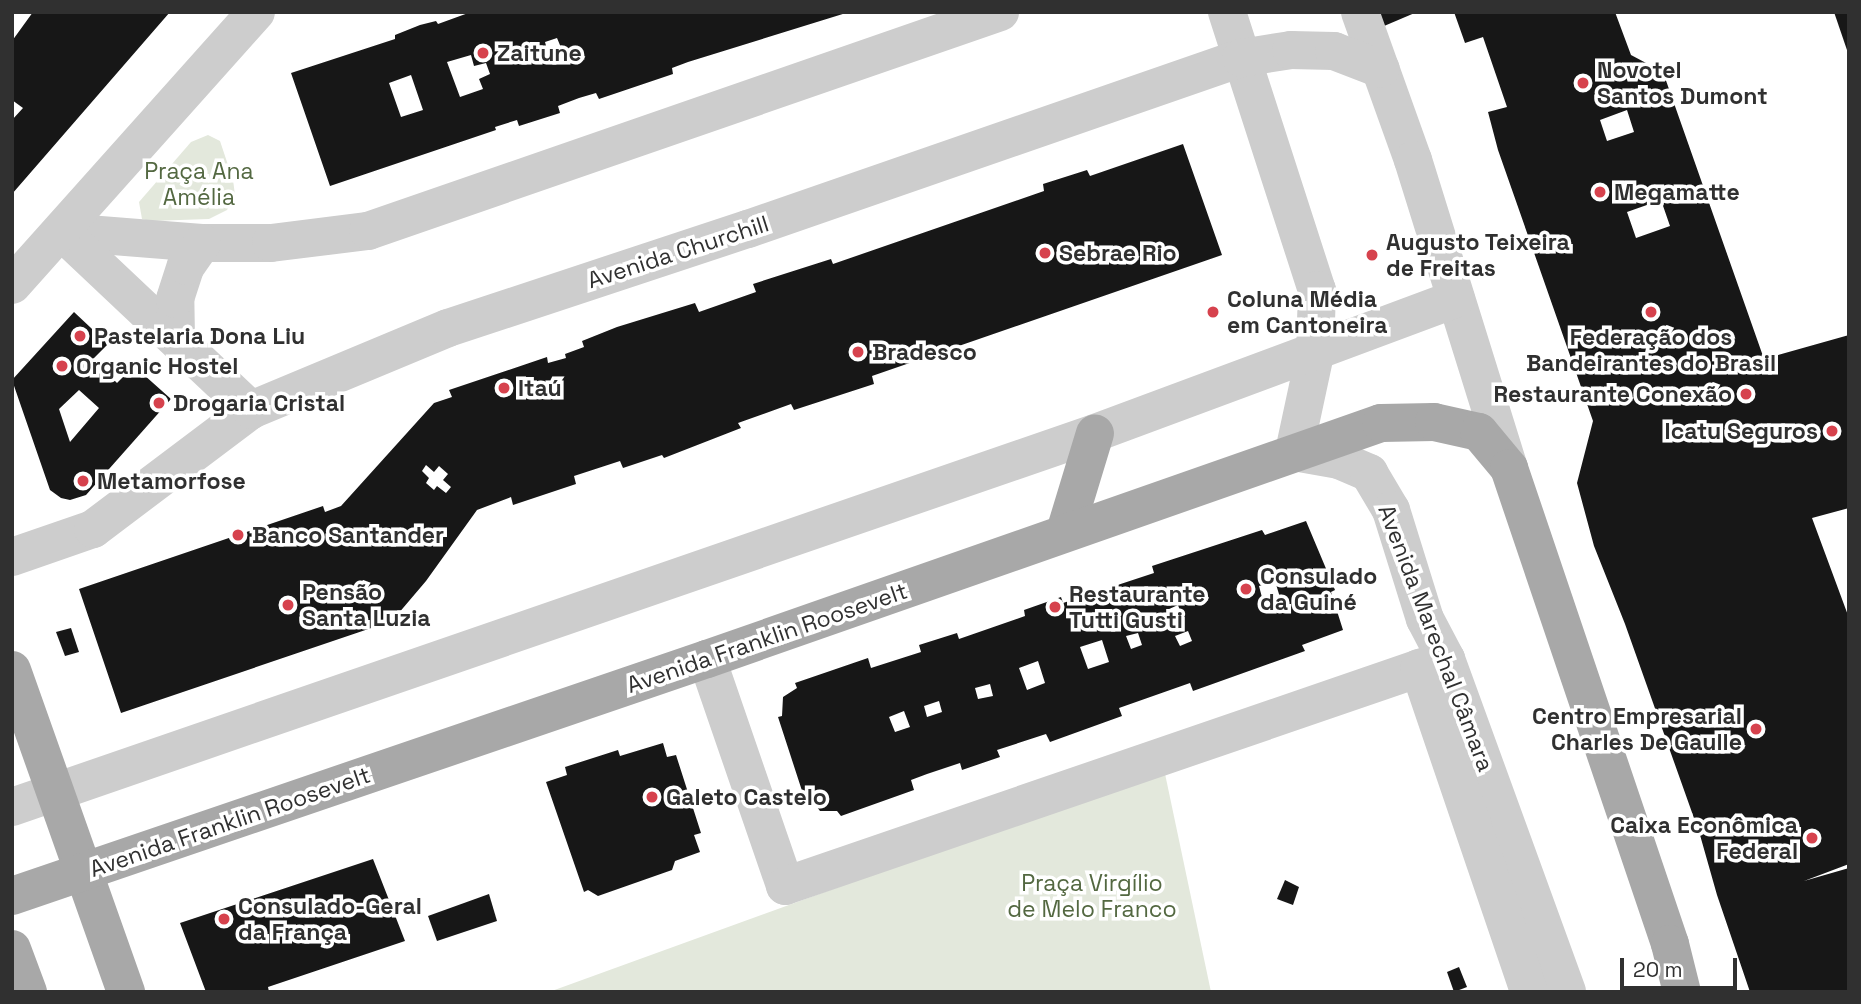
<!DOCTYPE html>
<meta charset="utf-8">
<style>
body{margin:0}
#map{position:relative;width:1861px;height:1004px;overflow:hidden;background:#fff;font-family:"Space Grotesk",sans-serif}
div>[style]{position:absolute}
.green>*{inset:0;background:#e3e8dc}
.building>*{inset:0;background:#171717}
.minor>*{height:38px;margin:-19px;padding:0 19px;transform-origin:19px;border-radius:19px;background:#cdcdcd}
.major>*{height:38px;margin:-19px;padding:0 19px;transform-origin:19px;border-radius:19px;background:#a8a8a8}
.dots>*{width:19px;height:19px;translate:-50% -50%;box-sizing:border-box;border:4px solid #fff;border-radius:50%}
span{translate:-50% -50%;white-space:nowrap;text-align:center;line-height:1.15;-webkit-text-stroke:7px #fff;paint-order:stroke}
.poi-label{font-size:23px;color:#303030;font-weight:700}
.left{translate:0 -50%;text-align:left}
.right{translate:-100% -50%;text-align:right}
.park-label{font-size:23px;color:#536841}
.street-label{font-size:23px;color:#303030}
.frame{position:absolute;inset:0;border:14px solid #303030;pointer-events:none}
.scale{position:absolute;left:1620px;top:958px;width:117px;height:32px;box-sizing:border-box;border:4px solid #303030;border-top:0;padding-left:9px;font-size:21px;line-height:24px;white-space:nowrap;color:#303030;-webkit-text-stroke:5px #fff;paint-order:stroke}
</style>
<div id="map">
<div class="green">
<div style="clip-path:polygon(208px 135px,220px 141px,233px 180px,235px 195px,227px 210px,209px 219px,150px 221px,142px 219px,139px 202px,191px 142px)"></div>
<div style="clip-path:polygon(1164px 769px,1211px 992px,549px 992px)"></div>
</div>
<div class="building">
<div style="clip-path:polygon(33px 12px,170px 12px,12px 194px,12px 120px,23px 108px,12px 100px,12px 41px)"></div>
<div style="clip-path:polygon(evenodd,471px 12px,846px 12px,846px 13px,688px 62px,672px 68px,673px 74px,599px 99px,596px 93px,579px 98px,558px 106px,560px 113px,519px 126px,517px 120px,495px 127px,496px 130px,330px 186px,291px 73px,395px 39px,395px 35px,420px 25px,436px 21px,438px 24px,471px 12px,557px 38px,562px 50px,548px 53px,545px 42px,557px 38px,471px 12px,471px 55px,474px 66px,486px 63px,490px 74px,479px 79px,483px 89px,460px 97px,447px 62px,471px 55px,471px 12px,411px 75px,423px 110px,401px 117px,389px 83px,411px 75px)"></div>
<div style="clip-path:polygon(1364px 12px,1417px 12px,1370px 32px)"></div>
<div style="clip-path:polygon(evenodd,1454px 12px,1615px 12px,1631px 55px,1663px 72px,1764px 359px,1849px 335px,1849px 508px,1812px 518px,1849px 618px,1849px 864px,1804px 881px,1849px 868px,1849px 992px,1750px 992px,1717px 895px,1700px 835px,1625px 624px,1594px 546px,1577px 483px,1593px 421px,1498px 150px,1488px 112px,1507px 107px,1483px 37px,1465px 43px,1454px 12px,1627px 110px,1634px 132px,1607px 141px,1600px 120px,1627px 110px,1454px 12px,1661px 200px,1670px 226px,1636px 238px,1627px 212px,1661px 200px)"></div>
<div style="clip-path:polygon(1834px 12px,1849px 12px,1849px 53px,1848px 53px)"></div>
<div style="clip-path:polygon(evenodd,1183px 144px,1222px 255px,872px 376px,874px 384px,794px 410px,791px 404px,738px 423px,741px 428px,664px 458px,662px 455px,623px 468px,620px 461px,574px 476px,576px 484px,513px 505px,511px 497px,477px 510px,426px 581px,392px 621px,121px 713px,79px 589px,323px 506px,325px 512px,341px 506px,434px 403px,452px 397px,449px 390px,547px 357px,548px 363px,566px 358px,565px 354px,584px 347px,582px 341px,617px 327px,695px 303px,699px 312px,756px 292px,753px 284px,831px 259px,833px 264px,1044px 191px,1043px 184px,1087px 170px,1090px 176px,1183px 144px,426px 465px,434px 472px,439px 466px,448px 474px,443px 480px,451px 487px,446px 493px,437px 486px,434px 490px,426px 483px,429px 478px,422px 471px,426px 465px)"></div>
<div style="clip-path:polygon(evenodd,74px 312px,108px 344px,93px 359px,117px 383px,134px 366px,171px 399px,86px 495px,70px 500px,61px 498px,50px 490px,12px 380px,74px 312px,79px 390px,99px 408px,70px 442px,59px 409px,79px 390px)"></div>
<div style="clip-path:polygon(evenodd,1306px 521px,1335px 590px,1331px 592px,1343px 630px,1302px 645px,1305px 651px,1193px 691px,1190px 683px,1119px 708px,1122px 716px,1050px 742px,1046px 734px,997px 750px,1000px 757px,962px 770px,960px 763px,927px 774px,911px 780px,914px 790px,841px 816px,837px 811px,820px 811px,811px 799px,805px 800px,778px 717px,782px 716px,783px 697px,797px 688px,795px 683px,868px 658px,871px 668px,921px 652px,919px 645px,957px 633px,959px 639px,1025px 616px,1024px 610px,1061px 597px,1063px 603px,1154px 573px,1152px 566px,1262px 530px,1265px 535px,1306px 521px,1275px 581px,1282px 604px,1265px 609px,1259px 586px,1275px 581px,1306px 521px,1178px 605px,1182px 616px,1171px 621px,1167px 610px,1178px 605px,1306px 521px,1188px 631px,1192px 641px,1180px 646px,1175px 636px,1188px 631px,1306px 521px,1138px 633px,1142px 645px,1131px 649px,1126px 636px,1138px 633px,1306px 521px,1102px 640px,1109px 662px,1088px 669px,1080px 647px,1102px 640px,1306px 521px,1038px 661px,1045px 683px,1027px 690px,1019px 668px,1038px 661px,1306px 521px,990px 684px,993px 696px,978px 699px,975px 688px,990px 684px,1306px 521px,939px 701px,942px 712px,927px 717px,924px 706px,939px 701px,1306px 521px,904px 711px,910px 727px,895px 732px,889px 717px,904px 711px)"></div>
<div style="clip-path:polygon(71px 628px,79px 652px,65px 656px,56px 632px)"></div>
<div style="clip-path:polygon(663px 743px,667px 757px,676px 755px,701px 833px,694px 835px,700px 852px,675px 861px,672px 870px,598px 896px,588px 890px,584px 892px,546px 782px,567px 775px,565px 767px,618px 750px,620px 756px)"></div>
<div style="clip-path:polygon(373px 859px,405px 941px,268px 987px,269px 992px,206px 992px,180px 923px)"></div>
<div style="clip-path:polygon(1285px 880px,1299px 887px,1293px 905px,1277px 899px)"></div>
<div style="clip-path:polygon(489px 894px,497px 921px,437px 941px,428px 916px)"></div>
<div style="clip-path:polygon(1459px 967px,1467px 987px,1454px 992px,1447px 972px)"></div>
</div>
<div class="minor">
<div style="left:1227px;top:12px;width:292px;rotate:72.1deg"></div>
<div style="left:1317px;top:290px;width:64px;rotate:91.8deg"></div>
<div style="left:1315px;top:354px;width:100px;rotate:102.1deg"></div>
<div style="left:1294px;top:452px;width:46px;rotate:10.1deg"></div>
<div style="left:1339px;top:460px;width:33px;rotate:23deg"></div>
<div style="left:1369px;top:473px;width:43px;rotate:59.3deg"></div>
<div style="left:1391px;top:510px;width:114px;rotate:72.7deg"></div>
<div style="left:1425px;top:619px;width:45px;rotate:62.3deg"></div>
<div style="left:1446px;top:659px;width:354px;rotate:70deg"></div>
<div style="left:1360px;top:12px;width:157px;rotate:70.3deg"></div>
<div style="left:1413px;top:160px;width:323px;rotate:72.7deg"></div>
<div style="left:62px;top:232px;width:140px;rotate:4.5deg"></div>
<div style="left:202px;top:243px;width:69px"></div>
<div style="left:271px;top:243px;width:98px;rotate:-7.1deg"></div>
<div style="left:368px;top:231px;width:669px;rotate:-19.11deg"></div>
<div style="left:62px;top:232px;width:260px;rotate:43.3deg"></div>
<div style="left:12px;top:285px;width:366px;rotate:-48.2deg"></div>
<div style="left:176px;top:338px;width:39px;rotate:-91deg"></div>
<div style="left:175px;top:299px;width:35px;rotate:-72deg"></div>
<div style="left:186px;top:266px;width:28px;rotate:-55deg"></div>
<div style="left:12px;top:557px;width:86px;rotate:-19.1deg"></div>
<div style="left:93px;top:529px;width:198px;rotate:-37deg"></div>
<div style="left:251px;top:410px;width:213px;rotate:-22.6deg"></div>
<div style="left:448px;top:328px;width:316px;rotate:-18.3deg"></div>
<div style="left:748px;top:229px;width:522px;rotate:-19.13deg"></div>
<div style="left:1241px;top:58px;width:51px;rotate:-9.1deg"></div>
<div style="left:1291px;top:50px;width:43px;rotate:1.3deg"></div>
<div style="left:1334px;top:51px;width:50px;rotate:21deg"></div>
<div style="left:707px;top:659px;width:240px;rotate:71deg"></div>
<div style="left:785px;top:886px;width:699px;rotate:-18.95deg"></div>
<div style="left:1419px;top:668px;width:342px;rotate:71.2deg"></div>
<div style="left:12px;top:807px;width:1146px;rotate:-19.05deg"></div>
<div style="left:1095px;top:433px;width:385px;rotate:-20.4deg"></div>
</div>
<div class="major">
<div style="left:1065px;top:532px;width:103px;rotate:-73.1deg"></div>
<div style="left:12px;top:670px;width:342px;rotate:70.5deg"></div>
<div style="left:12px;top:896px;width:734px;rotate:-18.83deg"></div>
<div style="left:707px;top:659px;width:714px;rotate:-19.3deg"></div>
<div style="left:1381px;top:423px;width:53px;rotate:-1.1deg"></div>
<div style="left:1434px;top:422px;width:46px;rotate:12.5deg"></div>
<div style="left:1479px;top:432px;width:47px;rotate:50.2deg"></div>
<div style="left:1509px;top:468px;width:502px;rotate:71.31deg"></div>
<div style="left:1670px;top:944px;width:49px;rotate:76deg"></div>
<div style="left:12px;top:949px;width:46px;rotate:69.6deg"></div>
</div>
<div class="dots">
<div style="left:483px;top:53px;background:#d6424d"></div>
<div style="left:1583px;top:83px;background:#d6424d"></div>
<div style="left:1600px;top:192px;background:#d6424d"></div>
<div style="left:1045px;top:253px;background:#d6424d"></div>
<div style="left:1372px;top:255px;background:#d6424d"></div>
<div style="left:1213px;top:312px;background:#d6424d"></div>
<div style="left:1651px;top:312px;background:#d6424d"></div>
<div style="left:80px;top:336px;background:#d6424d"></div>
<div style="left:858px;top:352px;background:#d6424d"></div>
<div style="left:62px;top:366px;background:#d6424d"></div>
<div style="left:504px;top:388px;background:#d6424d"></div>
<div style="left:1746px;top:394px;background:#d6424d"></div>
<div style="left:159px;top:403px;background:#d6424d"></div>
<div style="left:1832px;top:431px;background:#d6424d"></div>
<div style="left:83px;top:481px;background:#d6424d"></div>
<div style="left:238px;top:535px;background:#d6424d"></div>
<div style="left:1246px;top:589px;background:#d6424d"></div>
<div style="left:288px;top:605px;background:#d6424d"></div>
<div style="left:1055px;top:607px;background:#d6424d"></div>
<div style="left:1756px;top:729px;background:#d6424d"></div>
<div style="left:652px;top:797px;background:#d6424d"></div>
<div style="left:1812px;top:838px;background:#d6424d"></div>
<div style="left:224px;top:919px;background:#d6424d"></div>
</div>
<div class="poi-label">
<span class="left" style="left:497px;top:53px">Zaitune</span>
<span class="left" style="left:1597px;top:83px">Novotel<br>Santos Dumont</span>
<span class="left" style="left:1614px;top:192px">Megamatte</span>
<span class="left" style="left:1386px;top:255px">Augusto Teixeira<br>de Freitas</span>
<span class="left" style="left:1059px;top:253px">Sebrae Rio</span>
<span class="left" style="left:1227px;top:312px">Coluna Média<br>em Cantoneira</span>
<span class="left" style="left:94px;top:336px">Pastelaria Dona Liu</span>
<span style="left:1651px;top:350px">Federação dos<br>Bandeirantes do Brasil</span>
<span class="left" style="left:872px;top:352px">Bradesco</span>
<span class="left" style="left:76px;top:366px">Organic Hostel</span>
<span class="left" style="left:518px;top:388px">Itaú</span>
<span class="right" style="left:1732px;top:394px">Restaurante Conexão</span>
<span class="left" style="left:173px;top:403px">Drogaria Cristal</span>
<span class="right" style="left:1818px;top:431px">Icatu Seguros</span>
<span class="left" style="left:97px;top:481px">Metamorfose</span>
<span class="left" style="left:252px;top:535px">Banco Santander</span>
<span class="left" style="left:1260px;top:589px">Consulado<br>da Guiné</span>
<span class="left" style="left:302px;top:605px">Pensão<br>Santa Luzia</span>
<span class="left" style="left:1069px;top:607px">Restaurante<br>Tutti Gusti</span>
<span class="right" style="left:1742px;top:729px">Centro Empresarial<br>Charles De Gaulle</span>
<span class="left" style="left:666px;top:797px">Galeto Castelo</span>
<span class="right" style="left:1798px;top:838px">Caixa Econômica<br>Federal</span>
<span class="left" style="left:238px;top:919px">Consulado-Geral<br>da França</span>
</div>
<div class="park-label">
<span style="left:199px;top:184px">Praça Ana<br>Amélia</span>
<span style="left:1092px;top:896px">Praça Virgílio<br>de Melo Franco</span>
</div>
<div class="street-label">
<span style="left:678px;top:252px;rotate:-18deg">Avenida Churchill</span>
<span style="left:767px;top:638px;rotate:-19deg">Avenida Franklin Roosevelt</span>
<span style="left:1436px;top:638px;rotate:69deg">Avenida Marechal Câmara</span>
<span style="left:230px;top:822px;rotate:-19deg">Avenida Franklin Roosevelt</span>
</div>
<div class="frame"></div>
<div class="scale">20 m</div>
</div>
